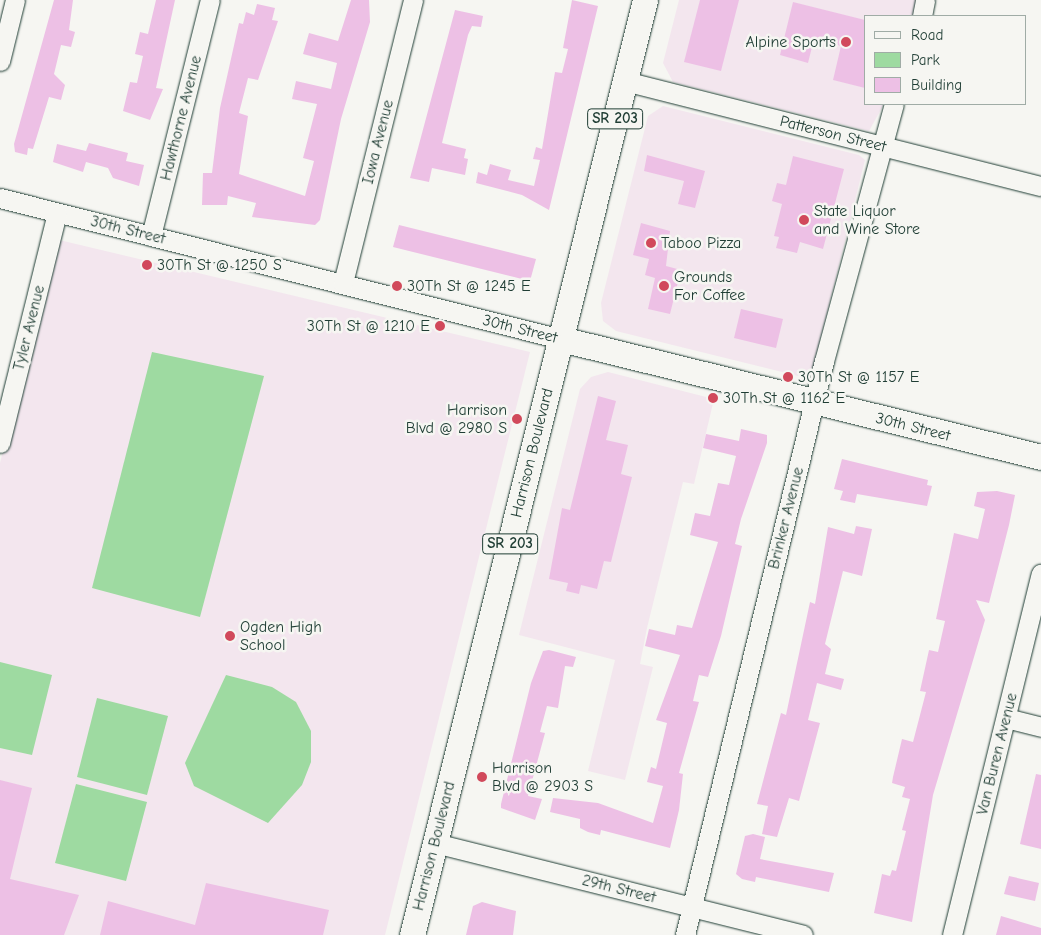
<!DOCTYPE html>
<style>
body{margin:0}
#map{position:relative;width:1041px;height:935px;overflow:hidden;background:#f6f6f2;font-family:"Comic Neue",sans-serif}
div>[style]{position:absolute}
.built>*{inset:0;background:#f3e6ee}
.green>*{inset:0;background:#9edaa1}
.building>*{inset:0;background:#edc0e5}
.roads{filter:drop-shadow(0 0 1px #1f3d34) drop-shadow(0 0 1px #1f3d34)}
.minor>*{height:19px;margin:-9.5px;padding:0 9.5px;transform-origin:9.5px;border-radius:9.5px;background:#f6f6f2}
.major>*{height:25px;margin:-12.5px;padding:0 12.5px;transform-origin:12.5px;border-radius:12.5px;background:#f6f6f2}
.dots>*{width:14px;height:14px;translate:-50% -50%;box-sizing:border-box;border:2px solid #f6f6f2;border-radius:50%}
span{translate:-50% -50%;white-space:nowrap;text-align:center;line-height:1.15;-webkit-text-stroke:5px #f6f6f2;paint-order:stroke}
.shield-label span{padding:1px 4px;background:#f6f6f2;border:1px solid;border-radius:4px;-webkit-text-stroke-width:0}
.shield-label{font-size:15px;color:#1f3d34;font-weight:700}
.poi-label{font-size:16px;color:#1f3d34}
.right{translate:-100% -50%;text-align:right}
.left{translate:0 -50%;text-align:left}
.street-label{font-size:16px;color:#1f3d34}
.legend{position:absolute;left:864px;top:15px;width:162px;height:90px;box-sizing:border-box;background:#f6f6f2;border:1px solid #a0aca6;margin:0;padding:6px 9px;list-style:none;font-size:15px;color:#1f3d34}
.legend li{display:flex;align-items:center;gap:10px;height:25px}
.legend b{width:25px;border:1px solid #a0aca6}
</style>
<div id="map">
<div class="built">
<div style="clip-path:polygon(679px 0,920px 0,917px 16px,865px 16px,865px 104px,884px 104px,869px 131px,673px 82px,663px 63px)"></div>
<div style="clip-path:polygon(663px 106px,859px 155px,865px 160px,814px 366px,808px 374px,798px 376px,616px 331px,603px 321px,601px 303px,648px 116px)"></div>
<div style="clip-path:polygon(55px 239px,530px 352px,385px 935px,0 935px,0 463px)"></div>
<div style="clip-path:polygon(608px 372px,714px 399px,694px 484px,683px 482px,647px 628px,640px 664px,653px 667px,625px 780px,588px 771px,615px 660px,519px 635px,580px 389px,591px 377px)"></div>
</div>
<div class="green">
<div style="clip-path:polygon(152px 352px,264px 376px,200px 617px,92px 588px)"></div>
<div style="clip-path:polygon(0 662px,52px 675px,32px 755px,0 748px)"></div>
<div style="clip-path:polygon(226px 675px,272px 687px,296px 702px,311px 731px,311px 762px,302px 785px,268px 823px,194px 786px,185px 763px)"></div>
<div style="clip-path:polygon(97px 698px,168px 716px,147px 795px,77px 777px)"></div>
<div style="clip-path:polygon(76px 784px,147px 802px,126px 881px,55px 863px)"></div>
</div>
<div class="building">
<div style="clip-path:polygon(54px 0,73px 0,69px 30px,75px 32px,71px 47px,61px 45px,54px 74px,65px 85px,61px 100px,49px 97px,33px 149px,28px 148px,27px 155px,15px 152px,14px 144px)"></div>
<div style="clip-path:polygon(156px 0,175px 0,156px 88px,163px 89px,150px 120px,123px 111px,130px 82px,137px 83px,143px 56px,135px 54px,140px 32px,148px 34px)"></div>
<div style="clip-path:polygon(351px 0,369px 0,370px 22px,341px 119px,320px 220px,315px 225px,252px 217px,256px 203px,228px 196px,227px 205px,202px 205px,203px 173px,212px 173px,220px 108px,239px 23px,243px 24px,246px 12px,254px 15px,257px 4px,275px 8px,272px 20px,278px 21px,258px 80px,248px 78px,239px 113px,248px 116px,239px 174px,305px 196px,314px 161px,303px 158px,317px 104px,292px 99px,296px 81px,331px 89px,337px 63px,303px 54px,309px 33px,338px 41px)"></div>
<div style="clip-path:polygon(572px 0,598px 6px,549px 210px,522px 195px,476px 183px,478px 172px,487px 175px,490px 164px,511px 170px,508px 180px,534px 186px,540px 160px,533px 159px,536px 147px,542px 149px,555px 72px,562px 73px,568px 49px,563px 48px)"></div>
<div style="clip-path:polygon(700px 0,739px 0,721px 71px,684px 62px)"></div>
<div style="clip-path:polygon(793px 2px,865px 20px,865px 88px,833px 80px,841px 46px,814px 39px,808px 63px,780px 55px)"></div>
<div style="clip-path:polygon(455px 10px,483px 16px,481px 27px,472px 26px,468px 35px,442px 143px,466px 149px,464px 158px,468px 159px,465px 175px,432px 168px,429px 182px,410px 178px)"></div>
<div style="clip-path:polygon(89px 143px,128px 153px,126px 161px,144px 165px,139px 186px,113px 178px,108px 168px,86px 162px,83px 172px,53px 162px,57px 144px,86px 151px)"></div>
<div style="clip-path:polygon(647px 155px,705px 171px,695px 208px,678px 204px,684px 181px,644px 171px)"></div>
<div style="clip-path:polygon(793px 156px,844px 169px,823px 249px,800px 242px,797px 253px,776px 248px,779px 237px,774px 236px,782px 204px,772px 201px,777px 183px,786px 185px)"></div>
<div style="clip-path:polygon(641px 223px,670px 231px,666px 266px,681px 270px,670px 314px,648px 309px,655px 278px,645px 275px,649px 259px,633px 255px)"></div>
<div style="clip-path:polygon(399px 225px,536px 259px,530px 281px,393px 247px)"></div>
<div style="clip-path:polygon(741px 309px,783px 319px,776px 348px,734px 338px)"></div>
<div style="clip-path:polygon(598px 396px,616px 401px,606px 440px,628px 445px,621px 474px,632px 477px,611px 562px,604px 561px,597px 589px,581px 585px,579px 594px,566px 591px,568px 583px,549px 579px,562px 508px,570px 510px)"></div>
<div style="clip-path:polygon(741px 429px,767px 435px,767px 443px,741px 519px,735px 544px,742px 546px,721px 636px,708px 677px,699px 675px,693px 701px,699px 702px,679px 773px,683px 774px,679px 810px,670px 848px,601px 830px,600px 835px,588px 832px,580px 828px,580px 819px,550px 812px,553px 798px,598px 803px,653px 823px,663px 786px,647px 782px,651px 767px,656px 769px,667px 723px,656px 720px,680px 655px,645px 646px,649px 629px,675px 635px,677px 625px,692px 628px,718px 542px,690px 535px,695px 513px,710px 516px,718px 483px,729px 485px,736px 456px,703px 448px,706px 434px,739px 441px)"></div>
<div style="clip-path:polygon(842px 459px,928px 480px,927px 485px,932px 486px,927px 506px,857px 494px,855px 503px,840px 500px,843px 491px,834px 489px)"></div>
<div style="clip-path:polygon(997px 491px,1015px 495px,1009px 525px,989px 603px,976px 600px,985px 620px,933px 795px,912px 922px,874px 913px,882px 874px,890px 876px,892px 870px,896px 871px,906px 831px,902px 830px,910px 799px,902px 797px,905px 787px,892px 783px,893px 777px,902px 739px,913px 742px,926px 692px,920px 691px,929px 650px,938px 652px,945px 621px,936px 619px,954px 533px,978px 539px,985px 509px,974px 506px,977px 492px)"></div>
<div style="clip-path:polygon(856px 526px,872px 529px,862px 576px,843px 571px,825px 644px,831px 649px,825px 674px,844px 679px,841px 690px,817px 683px,808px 720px,820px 723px,799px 801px,789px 798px,777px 837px,762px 834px,768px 806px,757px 804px,781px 713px,786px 715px,810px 602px,815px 604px,828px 527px,854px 534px)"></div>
<div style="clip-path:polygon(549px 650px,576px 657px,573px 667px,565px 666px,558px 708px,547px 706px,540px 732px,545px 733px,528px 796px,542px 799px,535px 820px,501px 808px,501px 804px,531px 683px,543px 651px)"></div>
<div style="clip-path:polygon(1036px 774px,1041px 775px,1041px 849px,1020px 844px)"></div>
<div style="clip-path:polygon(0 780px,32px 788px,10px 879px,79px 895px,64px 935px,0 935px)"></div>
<div style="clip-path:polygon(753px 834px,765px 837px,760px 859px,834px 873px,829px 892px,756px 877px,755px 882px,742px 879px,736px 874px,745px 836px)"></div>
<div style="clip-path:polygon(1009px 876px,1039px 883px,1035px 901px,1004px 894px)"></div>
<div style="clip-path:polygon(206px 883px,329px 910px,323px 935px,100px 935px,108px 901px,195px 925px)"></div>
<div style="clip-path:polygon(482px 902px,516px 911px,513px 935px,466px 935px,473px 906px)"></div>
<div style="clip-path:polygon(1001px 916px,1041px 928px,1041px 935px,996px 935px)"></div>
</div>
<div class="roads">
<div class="minor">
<div style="left:922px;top:16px;width:16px;rotate:-79deg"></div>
<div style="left:0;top:61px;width:63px;rotate:-76.2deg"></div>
<div style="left:625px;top:81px;width:429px;rotate:14.2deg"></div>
<div style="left:0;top:198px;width:578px;rotate:14.11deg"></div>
<div style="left:151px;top:236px;width:243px;rotate:-76deg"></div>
<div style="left:343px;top:283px;width:292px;rotate:-76.1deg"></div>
<div style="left:0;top:443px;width:237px;rotate:-76.1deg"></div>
<div style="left:1006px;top:718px;width:36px;rotate:14deg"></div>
<div style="left:435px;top:843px;width:379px;rotate:14deg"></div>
<div style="left:685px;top:935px;width:591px;rotate:-76.39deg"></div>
<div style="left:824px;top:361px;width:266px;rotate:-74.8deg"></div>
<div style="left:952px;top:935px;width:372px;rotate:-76.2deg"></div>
</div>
<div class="major">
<div style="left:561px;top:339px;width:494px;rotate:13.8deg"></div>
<div style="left:412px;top:935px;width:964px;rotate:-76.01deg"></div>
</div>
</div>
<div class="dots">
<div style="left:846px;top:42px;background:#d1495b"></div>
<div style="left:804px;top:220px;background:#d1495b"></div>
<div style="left:651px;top:243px;background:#d1495b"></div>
<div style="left:147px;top:265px;background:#d1495b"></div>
<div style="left:397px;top:286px;background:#d1495b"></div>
<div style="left:664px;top:286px;background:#d1495b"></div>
<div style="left:440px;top:326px;background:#d1495b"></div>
<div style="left:788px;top:377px;background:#d1495b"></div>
<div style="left:713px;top:398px;background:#d1495b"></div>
<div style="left:517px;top:419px;background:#d1495b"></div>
<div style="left:230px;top:636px;background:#d1495b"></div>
<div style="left:482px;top:777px;background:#d1495b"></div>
</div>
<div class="shield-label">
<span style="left:615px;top:119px">SR 203</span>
<span style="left:510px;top:544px">SR 203</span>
</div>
<div class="poi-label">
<span class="right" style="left:836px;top:42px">Alpine Sports</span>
<span class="left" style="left:814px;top:220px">State Liquor<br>and Wine Store</span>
<span class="left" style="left:661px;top:243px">Taboo Pizza</span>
<span class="left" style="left:157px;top:265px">30Th St @ 1250 S</span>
<span class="left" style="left:674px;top:286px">Grounds<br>For Coffee</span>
<span class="left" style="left:407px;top:286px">30Th St @ 1245 E</span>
<span class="right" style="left:430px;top:326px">30Th St @ 1210 E</span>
<span class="left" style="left:798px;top:377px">30Th St @ 1157 E</span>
<span class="left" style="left:723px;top:398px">30Th St @ 1162 E</span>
<span class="right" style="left:507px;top:419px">Harrison<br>Blvd @ 2980 S</span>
<span class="left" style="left:240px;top:636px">Ogden High<br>School</span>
<span class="left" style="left:492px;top:777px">Harrison<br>Blvd @ 2903 S</span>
</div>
<div class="street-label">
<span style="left:181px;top:118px;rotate:-76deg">Hawthorne Avenue</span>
<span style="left:833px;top:134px;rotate:14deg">Patterson Street</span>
<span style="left:378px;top:142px;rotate:-76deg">Iowa Avenue</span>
<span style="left:128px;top:230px;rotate:14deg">30th Street</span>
<span style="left:29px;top:328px;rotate:-76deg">Tyler Avenue</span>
<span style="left:520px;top:329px;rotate:14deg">30th Street</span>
<span style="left:913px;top:427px;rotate:14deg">30th Street</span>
<span style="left:532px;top:453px;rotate:-76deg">Harrison Boulevard</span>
<span style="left:786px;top:518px;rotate:-76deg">Brinker Avenue</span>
<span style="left:997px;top:754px;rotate:-76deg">Van Buren Avenue</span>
<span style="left:434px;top:846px;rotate:-76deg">Harrison Boulevard</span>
<span style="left:619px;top:889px;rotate:14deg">29th Street</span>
</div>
<ul class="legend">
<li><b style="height:6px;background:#f6f6f2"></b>Road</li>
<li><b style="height:14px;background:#9edaa1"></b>Park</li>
<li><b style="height:14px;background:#edc0e5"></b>Building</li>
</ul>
</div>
